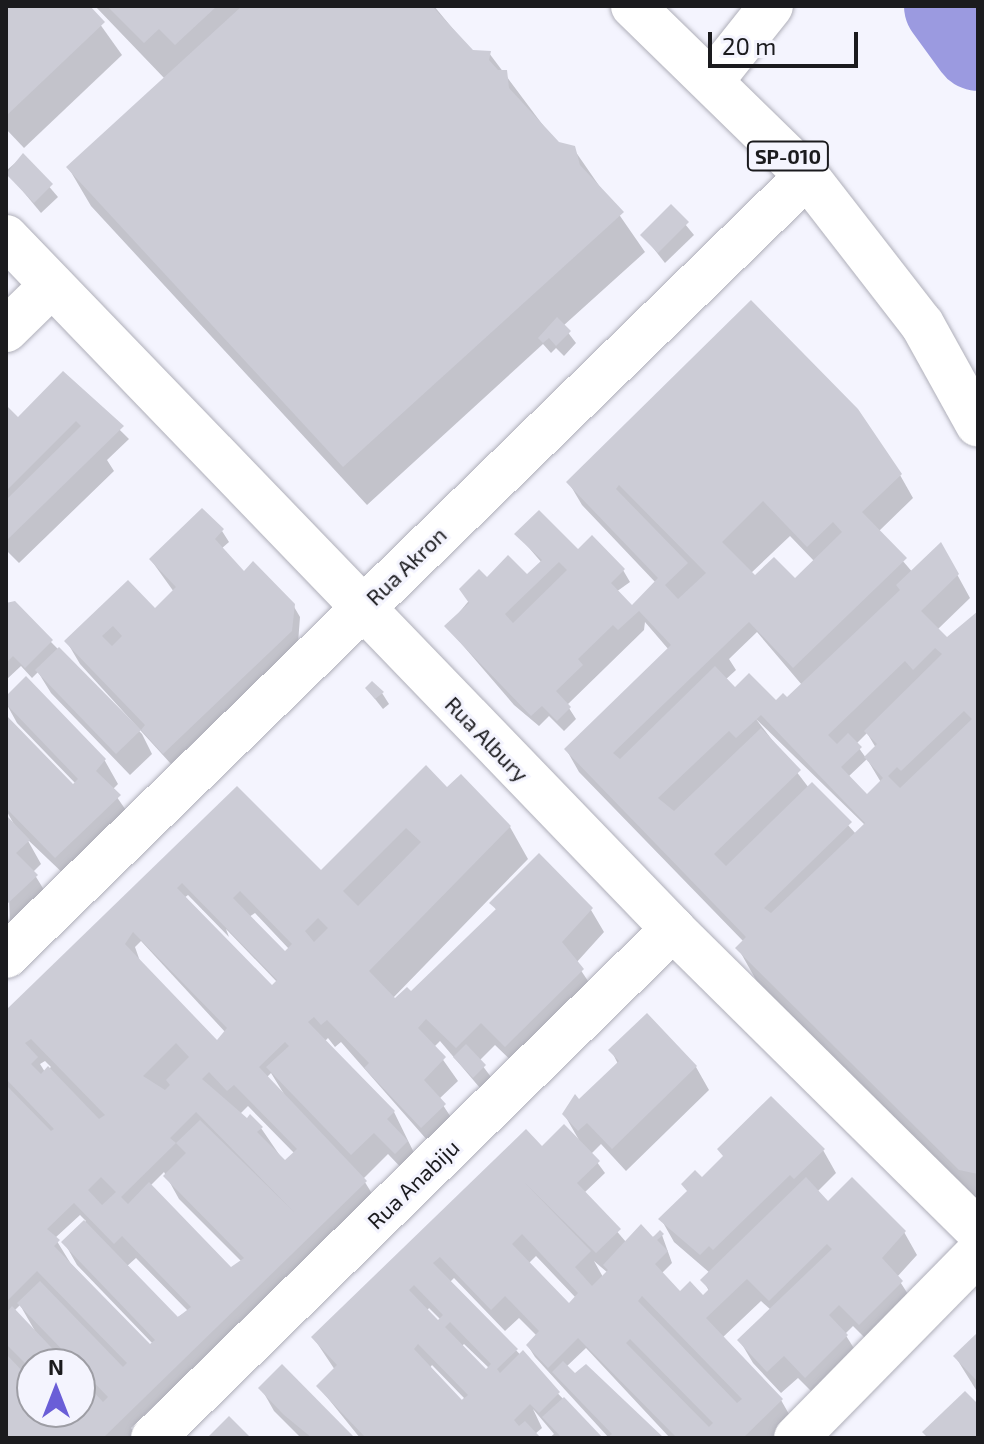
<!DOCTYPE html>
<style>
body{margin:0}
#map{position:relative;width:984px;height:1444px;overflow:hidden;background:#f4f4fe;font-family:"Exo 2",sans-serif}
div>[style]{position:absolute}
.shadow>*{inset:0;background:#0003}
.river>*{height:90px;margin:-45px;padding:0 45px;transform-origin:45px;border-radius:45px;background:#9b9ae0}
.building>*{inset:0;background:#ccccd6}
.roads{filter:drop-shadow(0 0 2px #afafb9) drop-shadow(0 0 2px #afafb9)}
.minor>*{height:44px;margin:-22px;padding:0 22px;transform-origin:22px;border-radius:22px;background:#fff}
.highway>*{height:44px;margin:-22px;padding:0 22px;transform-origin:22px;border-radius:22px;background:#fff}
span{translate:-50% -50%;white-space:nowrap;text-align:center;line-height:1.15;-webkit-text-stroke:6px #f4f4fe;paint-order:stroke}
.shield-label span{padding:2px 6px;background:#f4f4fe;border:2px solid;border-radius:6px;-webkit-text-stroke-width:0}
.shield-label{font-size:20px;color:#1b1b1e;font-weight:700}
.street-label{font-size:22px;color:#1b1b1e}
.frame{position:absolute;inset:0;border:8px solid #1b1b1e;pointer-events:none}
.north{position:absolute;left:16px;top:1348px;width:80px;height:80px;box-sizing:border-box;background:#f4f4fe;border:2px solid #9d9da4;border-radius:50%;rotate:0deg;font-size:22px;font-weight:700;line-height:32px;text-align:center;color:#1b1b1e}
.north::after{content:'';display:block;margin:auto;width:28px;height:36px;background:#6a5ed7;clip-path:polygon(50% 0,100% 100%,50% 72%,0 100%)}
.scale{position:absolute;left:708px;top:32px;width:150px;height:36px;box-sizing:border-box;border:4px solid #1b1b1e;border-top:0;padding-left:10px;font-size:24px;line-height:28px;white-space:nowrap;color:#1b1b1e;-webkit-text-stroke:6px #f4f4fe;paint-order:stroke}
</style>
<div id="map">
<div class="shadow">
<div style="clip-path:polygon(6px 6px,87px 6px,122px 55px,24px 148px,6px 129px)"></div>
<div style="clip-path:polygon(95px 6px,434px 6px,472px 52px,489px 53px,557px 144px,573px 148px,645px 252px,563px 326px,576px 343px,564px 356px,556px 348px,551px 353px,543px 344px,367px 505px,91px 206px,68px 167px,165px 79px)"></div>
<div style="clip-path:polygon(23px 156px,58px 197px,41px 213px,6px 171px)"></div>
<div style="clip-path:polygon(671px 207px,694px 235px,665px 263px,643px 235px)"></div>
<div style="clip-path:polygon(63px 374px,129px 439px,107px 460px,114px 471px,19px 563px,6px 550px,6px 408px,18px 420px)"></div>
<div style="clip-path:polygon(evenodd,900px 475px,913px 498px,878px 532px,914px 574px,953px 567px,970px 598px,937px 630px,947px 640px,978px 615px,978px 1200px,760px 987px,738px 948px,744px 942px,579px 772px,566px 749px,669px 650px,645px 622px,644px 630px,567px 705px,576px 719px,564px 731px,549px 716px,539px 726px,514px 705px,447px 627px,487px 579px,527px 577px,542px 563px,517px 534px,623px 570px,630px 582px,616px 592px,633px 609px,656px 583px,582px 505px,569px 483px,900px 475px,790px 536px,815px 562px,795px 581px,754px 578px,750px 574px,790px 536px,900px 475px,757px 632px,802px 685px,787px 699px,776px 703px,733px 691px,724px 681px,736px 670px,729px 659px,757px 632px,900px 475px,756px 719px,865px 825px,856px 834px,812px 785px,809px 788px,756px 719px,900px 475px,867px 733px,876px 748px,866px 758px,856px 744px,867px 733px,900px 475px,867px 759px,882px 784px,867px 797px,848px 777px,867px 759px)"></div>
<div style="clip-path:polygon(222px 531px,229px 542px,221px 549px,244px 574px,293px 605px,300px 617px,298px 643px,171px 764px,80px 664px,67px 642px,155px 611px,174px 592px,151px 560px)"></div>
<div style="clip-path:polygon(6px 606px,51px 642px,142px 734px,152px 754px,130px 775px,51px 693px,38px 672px,32px 678px,21px 666px,6px 680px)"></div>
<div style="clip-path:polygon(26px 679px,105px 761px,118px 784px,112px 790px,132px 819px,69px 879px,27px 839px,41px 864px,33px 872px,49px 898px,10px 924px,6px 820px,16px 828px,6px 810px,6px 718px,73px 787px,76px 784px,17px 723px,6px 703px)"></div>
<div style="clip-path:polygon(367px 689px,382px 693px,389px 704px,383px 709px)"></div>
<div style="clip-path:polygon(evenodd,444px 787px,510px 827px,528px 859px,391px 1000px,411px 994px,497px 911px,492px 903px,591px 910px,604px 932px,576px 963px,596px 993px,519px 1068px,495px 1045px,479px 1061px,491px 1077px,480px 1088px,440px 1041px,434px 1047px,458px 1081px,439px 1099px,458px 1128px,435px 1149px,341px 1042px,335px 1047px,328px 1038px,325px 1041px,394px 1112px,420px 1165px,409px 1176px,388px 1154px,363px 1179px,379px 1205px,301px 1280px,292px 1271px,184px 1377px,190px 1388px,167px 1411px,158px 1402px,131px 1428px,137px 1438px,6px 1438px,6px 1013px,162px 860px,321px 872px,444px 787px,188px 895px,229px 937px,226px 929px,277px 982px,272px 987px,184px 898px,188px 895px,444px 787px,255px 913px,289px 949px,285px 953px,249px 917px,255px 913px,444px 787px,141px 941px,226px 1033px,217px 1043px,141px 964px,135px 947px,141px 941px,444px 787px,45px 1061px,51px 1067px,45px 1072px,40px 1064px,45px 1061px,444px 787px,271px 1073px,284px 1094px,266px 1078px,271px 1073px,444px 787px,248px 1106px,295px 1154px,285px 1163px,261px 1128px,240px 1114px,248px 1106px,444px 787px,164px 1172px,179px 1199px,242px 1262px,230px 1268px,150px 1186px,164px 1172px,444px 787px,80px 1215px,86px 1221px,64px 1242px,77px 1265px,153px 1344px,150px 1347px,71px 1264px,55px 1238px,80px 1215px,444px 787px,136px 1258px,188px 1311px,176px 1318px,126px 1267px,136px 1258px,444px 787px,20px 1305px,35px 1331px,14px 1311px,20px 1305px,444px 787px,32px 1364px,80px 1364px,80px 1412px,66px 1412px,74px 1420px,70px 1423px,59px 1412px,32px 1412px,32px 1384px,19px 1370px,32px 1378px,32px 1364px)"></div>
<div style="clip-path:polygon(evenodd,611px 1050px,696px 1067px,709px 1090px,626px 1171px,601px 1144px,591px 1154px,605px 1173px,584px 1193px,626px 1242px,662px 1235px,672px 1263px,661px 1274px,680px 1294px,703px 1298px,709px 1291px,703px 1280px,710px 1273px,674px 1242px,661px 1219px,702px 1179px,823px 1150px,836px 1173px,817px 1192px,828px 1203px,904px 1232px,917px 1255px,897px 1277px,915px 1305px,873px 1346px,853px 1326px,845px 1334px,860px 1358px,819px 1399px,798px 1378px,781px 1393px,753px 1363px,740px 1341px,771px 1310px,761px 1301px,722px 1338px,781px 1400px,794px 1423px,779px 1438px,670px 1438px,586px 1348px,566px 1367px,661px 1438px,609px 1438px,535px 1357px,528px 1346px,537px 1336px,519px 1318px,505px 1331px,454px 1278px,450px 1282px,601px 1438px,549px 1438px,554px 1434px,533px 1409px,542px 1428px,535px 1434px,538px 1438px,360px 1438px,318px 1386px,335px 1370px,313px 1337px,547px 1155px,579px 1140px,564px 1114px,618px 1064px,611px 1050px,536px 1256px,576px 1298px,569px 1306px,528px 1264px,536px 1256px,611px 1050px,594px 1261px,608px 1273px,603px 1277px,594px 1261px,611px 1050px,429px 1308px,441px 1320px,438px 1322px,427px 1311px,429px 1308px,611px 1050px,464px 1344px,490px 1369px,484px 1371px,461px 1347px,464px 1344px,611px 1050px,432px 1365px,464px 1398px,461px 1401px,429px 1369px,432px 1365px)"></div>
<div style="clip-path:polygon(978px 1335px,978px 1393px,955px 1356px)"></div>
<div style="clip-path:polygon(261px 1388px,352px 1438px,301px 1438px,274px 1411px)"></div>
</div>
<div class="river">
<div style="left:949px;top:6px;width:49px;rotate:54.1deg"></div>
</div>
<div class="building">
<div style="clip-path:polygon(6px 6px,90px 6px,105px 22px,6px 116px)"></div>
<div style="clip-path:polygon(107px 6px,217px 6px,175px 45px,159px 29px,144px 43px)"></div>
<div style="clip-path:polygon(242px 6px,432px 6px,473px 50px,491px 51px,489px 60px,498px 70px,507px 70px,509px 88px,559px 142px,575px 146px,580px 165px,624px 212px,343px 467px,66px 167px)"></div>
<div style="clip-path:polygon(23px 153px,53px 184px,34px 203px,6px 174px)"></div>
<div style="clip-path:polygon(671px 204px,689px 222px,658px 253px,640px 235px)"></div>
<div style="clip-path:polygon(evenodd,751px 300px,858px 409px,902px 474px,862px 512px,907px 558px,793px 668px,749px 622px,613px 753px,620px 759px,715px 666px,735px 687px,749px 673px,776px 700px,783px 693px,787px 697px,900px 590px,896px 585px,941px 542px,959px 574px,921px 611px,947px 637px,978px 611px,978px 1174px,959px 1170px,735px 948px,746px 937px,564px 749px,671px 645px,639px 611px,618px 630px,613px 625px,578px 659px,583px 665px,556px 691px,571px 707px,557px 721px,542px 706px,531px 716px,444px 626px,469px 603px,459px 589px,479px 569px,487px 577px,508px 555px,527px 574px,542px 560px,514px 534px,539px 510px,578px 549px,592px 535px,625px 569px,611px 583px,632px 605px,658px 578px,566px 482px,751px 300px,619px 485px,706px 573px,678px 599px,665px 585px,688px 563px,616px 489px,619px 485px,751px 300px,763px 501px,807px 547px,833px 522px,842px 532px,795px 578px,774px 557px,755px 575px,722px 542px,763px 501px,751px 300px,559px 562px,567px 570px,513px 623px,505px 614px,559px 562px,751px 300px,935px 648px,942px 654px,864px 731px,877px 744px,864px 757px,883px 778px,867px 794px,841px 767px,862px 747px,848px 733px,837px 744px,828px 735px,905px 661px,913px 670px,935px 648px,751px 300px,964px 711px,972px 719px,900px 788px,888px 776px,897px 767px,901px 771px,964px 711px,751px 300px,761px 715px,865px 823px,771px 913px,764px 908px,852px 822px,812px 782px,726px 866px,714px 854px,801px 770px,761px 728px,674px 811px,658px 798px,729px 731px,736px 738px,761px 715px)"></div>
<div style="clip-path:polygon(557px 317px,571px 331px,556px 346px,549px 338px,543px 343px,538px 338px)"></div>
<div style="clip-path:polygon(63px 371px,124px 426px,6px 541px,6px 500px,81px 426px,76px 421px,6px 491px,6px 405px,18px 417px)"></div>
<div style="clip-path:polygon(evenodd,202px 508px,224px 529px,215px 539px,244px 571px,253px 561px,295px 604px,292px 631px,163px 754px,141px 730px,145px 725px,64px 641px,128px 580px,155px 608px,176px 587px,149px 559px,202px 508px,113px 626px,122px 636px,112px 646px,102px 636px,113px 626px)"></div>
<div style="clip-path:polygon(15px 601px,53px 640px,25px 668px,13px 656px,6px 663px,6px 603px)"></div>
<div style="clip-path:polygon(59px 647px,141px 730px,116px 754px,35px 670px)"></div>
<div style="clip-path:polygon(26px 676px,106px 759px,96px 771px,121px 795px,55px 858px,6px 808px,6px 715px,73px 784px,78px 779px,6px 704px,6px 696px)"></div>
<div style="clip-path:polygon(372px 681px,384px 692px,375px 699px,365px 688px)"></div>
<div style="clip-path:polygon(evenodd,426px 765px,447px 787px,461px 774px,511px 826px,369px 971px,395px 998px,407px 987px,411px 991px,496px 909px,489px 903px,539px 853px,593px 908px,562px 942px,584px 969px,505px 1047px,481px 1023px,456px 1048px,426px 1019px,418px 1028px,446px 1057px,424px 1080px,446px 1104px,421px 1128px,364px 1068px,369px 1063px,327px 1020px,321px 1025px,314px 1017px,308px 1022px,395px 1111px,387px 1119px,408px 1141px,395px 1154px,374px 1133px,351px 1155px,266px 1067px,289px 1046px,285px 1042px,259px 1067px,367px 1181px,103px 1438px,6px 1438px,6px 1354px,32px 1381px,32px 1412px,62px 1412px,70px 1421px,74px 1412px,80px 1412px,80px 1377px,103px 1402px,108px 1397px,17px 1303px,40px 1281px,123px 1367px,127px 1363px,37px 1271px,6px 1302px,6px 1085px,51px 1131px,54px 1129px,6px 1079px,6px 1010px,237px 786px,321px 870px,426px 765px,406px 828px,421px 842px,358px 906px,343px 891px,406px 828px,426px 765px,182px 883px,277px 980px,272px 985px,177px 888px,182px 883px,426px 765px,240px 891px,292px 944px,285px 951px,233px 898px,240px 891px,426px 765px,318px 918px,328px 928px,314px 942px,305px 931px,318px 918px,426px 765px,133px 932px,227px 1028px,217px 1040px,125px 944px,133px 932px,426px 765px,31px 1039px,105px 1115px,99px 1119px,48px 1066px,41px 1074px,31px 1064px,38px 1057px,25px 1043px,31px 1039px,426px 765px,176px 1043px,189px 1057px,166px 1080px,170px 1085px,165px 1090px,143px 1076px,176px 1043px,426px 765px,209px 1072px,227px 1091px,234px 1085px,297px 1149px,285px 1160px,257px 1132px,263px 1127px,250px 1114px,247px 1118px,202px 1079px,209px 1072px,426px 765px,196px 1112px,294px 1212px,200px 1120px,176px 1143px,186px 1153px,163px 1176px,244px 1258px,231px 1267px,149px 1182px,128px 1204px,121px 1197px,176px 1143px,170px 1138px,196px 1112px,426px 765px,101px 1177px,116px 1192px,102px 1205px,88px 1190px,101px 1177px,426px 765px,74px 1203px,114px 1244px,122px 1236px,191px 1307px,178px 1317px,84px 1220px,61px 1242px,155px 1340px,150px 1344px,54px 1246px,60px 1240px,47px 1229px,74px 1203px)"></div>
<div style="clip-path:polygon(6px 815px,30px 840px,16px 853px,38px 875px,6px 905px)"></div>
<div style="clip-path:polygon(647px 1013px,697px 1066px,612px 1149px,587px 1123px,578px 1131px,562px 1114px,575px 1094px,579px 1099px,619px 1061px,608px 1050px)"></div>
<div style="clip-path:polygon(466px 1044px,486px 1065px,473px 1078px,453px 1057px)"></div>
<div style="clip-path:polygon(771px 1096px,825px 1149px,794px 1179px,790px 1175px,713px 1250px,709px 1246px,700px 1255px,658px 1219px,687px 1191px,681px 1184px,695px 1170px,702px 1177px,723px 1156px,717px 1149px)"></div>
<div style="clip-path:polygon(evenodd,564px 1124px,600px 1161px,577px 1183px,621px 1229px,596px 1253px,524px 1182px,591px 1251px,575px 1267px,592px 1286px,608px 1270px,603px 1265px,641px 1224px,653px 1237px,660px 1230px,664px 1234px,657px 1240px,668px 1251px,655px 1264px,680px 1291px,690px 1281px,703px 1295px,709px 1289px,700px 1280px,806px 1177px,828px 1201px,852px 1177px,906px 1231px,882px 1258px,903px 1281px,859px 1325px,839px 1305px,829px 1315px,848px 1335px,805px 1378px,784px 1356px,767px 1372px,737px 1340px,832px 1249px,827px 1244px,769px 1301px,747px 1279px,706px 1318px,783px 1399px,743px 1438px,677px 1438px,578px 1338px,548px 1368px,526px 1345px,539px 1331px,505px 1296px,491px 1310px,440px 1257px,433px 1263px,518px 1349px,497px 1369px,500px 1373px,523px 1350px,560px 1392px,539px 1413px,530px 1404px,514px 1420px,519px 1426px,525px 1421px,541px 1438px,366px 1438px,316px 1386px,337px 1365px,311px 1337px,526px 1129px,542px 1146px,564px 1124px,522px 1234px,578px 1293px,569px 1303px,512px 1244px,522px 1234px,564px 1124px,414px 1285px,443px 1315px,438px 1320px,409px 1290px,414px 1285px,564px 1124px,642px 1296px,742px 1399px,737px 1403px,638px 1301px,642px 1296px,564px 1124px,450px 1322px,491px 1364px,486px 1369px,445px 1327px,450px 1322px,564px 1124px,630px 1339px,713px 1423px,709px 1427px,626px 1343px,630px 1339px,564px 1124px,418px 1344px,468px 1395px,462px 1400px,414px 1349px,418px 1344px)"></div>
<div style="clip-path:polygon(12px 1306px,67px 1364px,32px 1364px,32px 1370px,6px 1344px,6px 1313px)"></div>
<div style="clip-path:polygon(978px 1332px,978px 1382px,953px 1356px)"></div>
<div style="clip-path:polygon(563px 1361px,575px 1373px,586px 1364px,664px 1438px,607px 1438px,612px 1434px,552px 1372px)"></div>
<div style="clip-path:polygon(282px 1364px,355px 1438px,312px 1438px,284px 1415px,258px 1388px)"></div>
<div style="clip-path:polygon(965px 1391px,978px 1404px,978px 1438px,928px 1438px,922px 1432px)"></div>
<div style="clip-path:polygon(564px 1397px,603px 1438px,562px 1438px,542px 1417px)"></div>
<div style="clip-path:polygon(229px 1416px,251px 1438px,207px 1438px)"></div>
</div>
<div class="roads">
<div class="minor">
<div style="left:6px;top:237px;width:961px;rotate:46.05deg"></div>
<div style="left:673px;top:929px;width:429px;rotate:44.7deg"></div>
<div style="left:6px;top:330px;width:64px;rotate:-44.4deg"></div>
<div style="left:6px;top:956px;width:1118px;rotate:-44.24deg"></div>
<div style="left:153px;top:1438px;width:728px;rotate:-44.39deg"></div>
<div style="left:796px;top:1438px;width:260px;rotate:-45.5deg"></div>
</div>
<div class="highway">
<div style="left:633px;top:6px;width:243px;rotate:44.3deg"></div>
<div style="left:807px;top:176px;width:187px;rotate:52.2deg"></div>
<div style="left:922px;top:324px;width:115px;rotate:61deg"></div>
<div style="left:713px;top:79px;width:93px;rotate:-51.5deg"></div>
</div>
</div>
<div class="shield-label">
<span style="left:788px;top:156px">SP-010</span>
</div>
<div class="street-label">
<span style="left:406px;top:566px;rotate:-44deg">Rua Akron</span>
<span style="left:487px;top:739px;rotate:46deg">Rua Albury</span>
<span style="left:413px;top:1184px;rotate:-44deg">Rua Anabiju</span>
</div>
<div class="frame"></div>
<div class="north">N</div>
<div class="scale">20 m</div>
</div>
